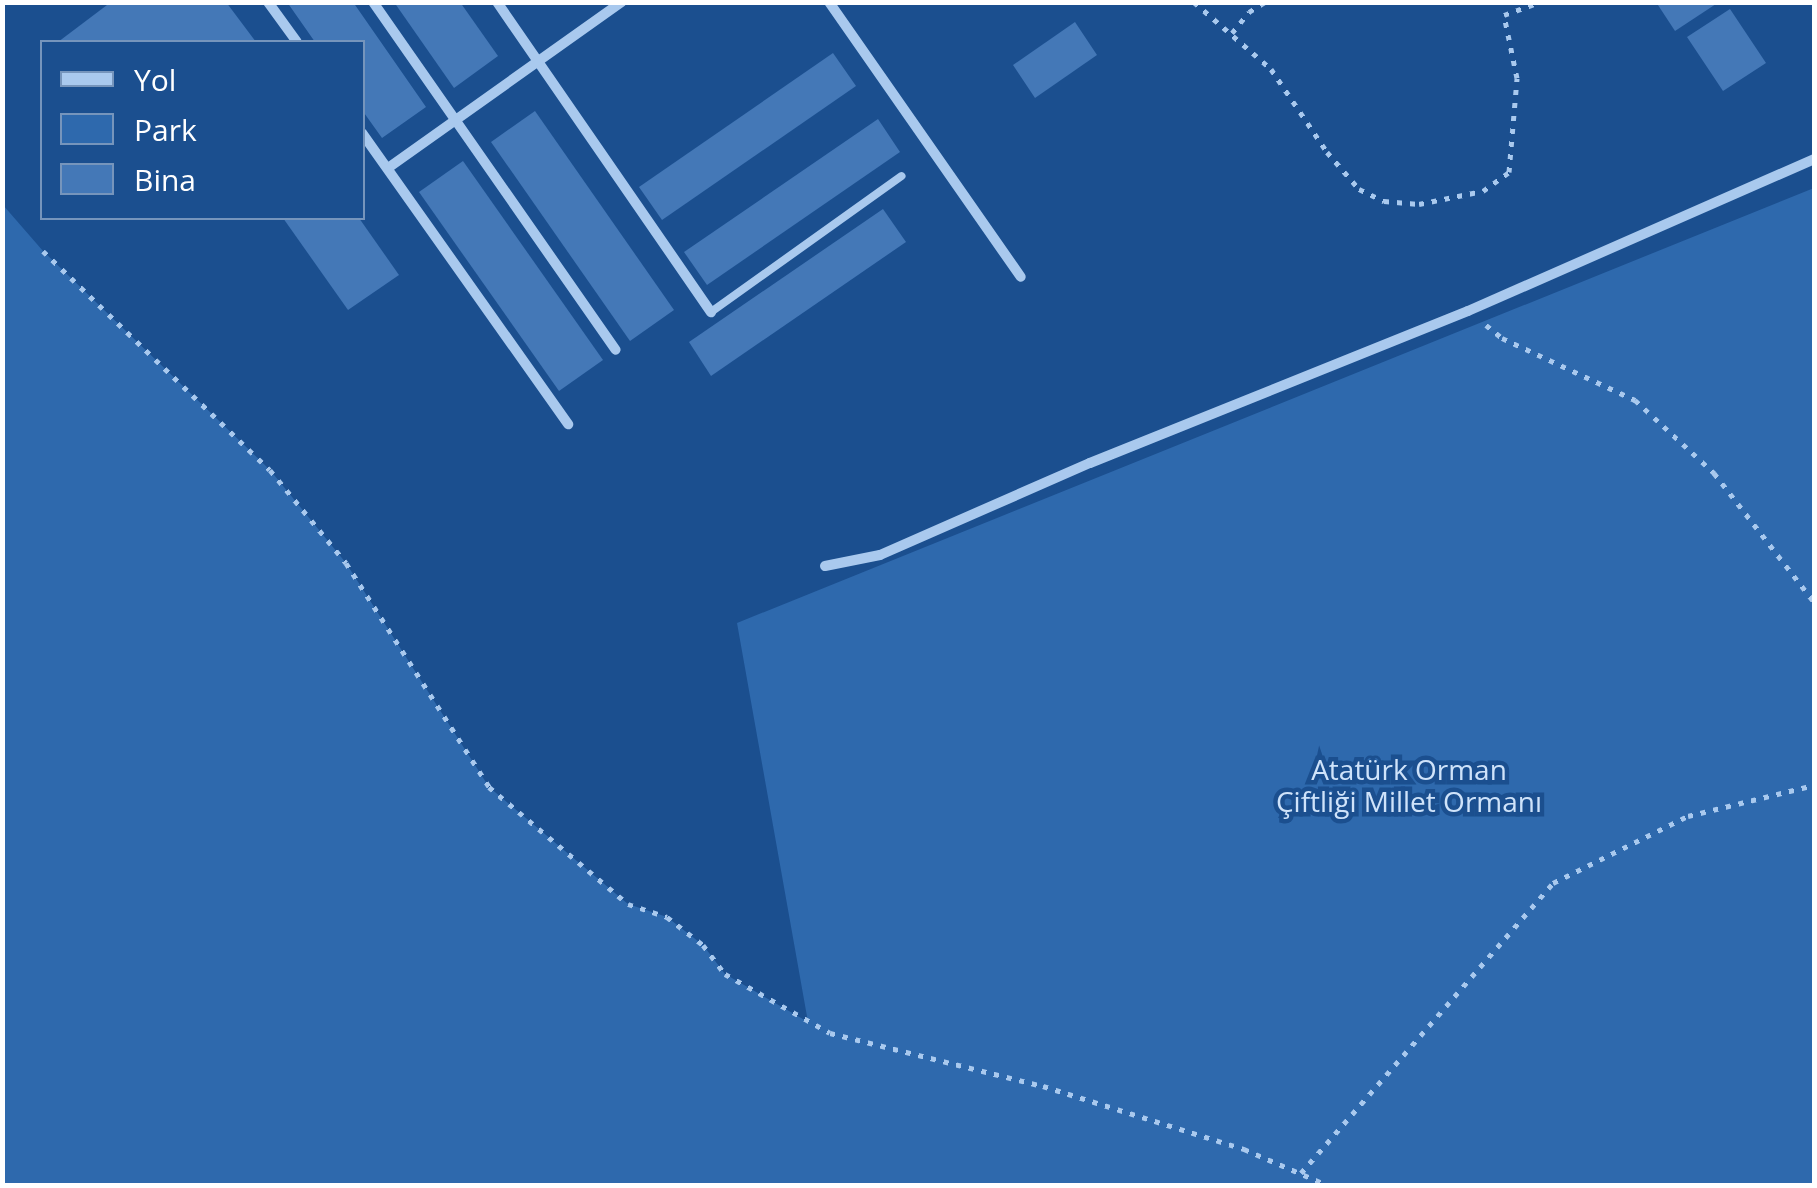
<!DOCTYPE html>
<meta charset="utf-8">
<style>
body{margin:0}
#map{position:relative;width:1817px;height:1188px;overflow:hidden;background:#1b4f8f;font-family:"Open Sans",sans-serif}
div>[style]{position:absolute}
.green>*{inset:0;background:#2e69ad}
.building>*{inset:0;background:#4478b7}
.path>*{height:5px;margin-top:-2.5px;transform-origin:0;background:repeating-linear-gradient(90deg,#a9c9ee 0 5px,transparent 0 13px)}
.lane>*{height:8px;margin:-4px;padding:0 4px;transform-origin:4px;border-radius:4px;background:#a9c9ee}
.street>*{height:10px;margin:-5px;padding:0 5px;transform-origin:5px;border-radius:5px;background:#a9c9ee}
span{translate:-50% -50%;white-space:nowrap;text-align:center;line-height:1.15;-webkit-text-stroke:9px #1b4f8f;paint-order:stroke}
.park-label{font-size:28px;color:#cfe3fa}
.frame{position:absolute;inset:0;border:5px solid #fff;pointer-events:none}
.legend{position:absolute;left:40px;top:40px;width:325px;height:180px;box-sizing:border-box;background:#1b4f8f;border:2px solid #7695bc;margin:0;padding:12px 18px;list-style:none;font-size:30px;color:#fff}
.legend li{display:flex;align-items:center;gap:20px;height:50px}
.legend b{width:50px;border:2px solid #7695bc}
</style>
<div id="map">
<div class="green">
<div style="clip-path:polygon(1814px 188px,1814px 1185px,3px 1185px,3px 205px,43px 251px,270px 470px,346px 563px,489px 787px,628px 904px,667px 917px,703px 945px,725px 974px,808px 1022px,737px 623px)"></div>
</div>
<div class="building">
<div style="clip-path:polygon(111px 2px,226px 2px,256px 42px,58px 42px)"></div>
<div style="clip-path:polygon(287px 2px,353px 2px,426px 107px,382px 138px,362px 110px,362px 42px,315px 42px)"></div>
<div style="clip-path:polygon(394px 2px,460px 2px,498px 56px,454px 88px)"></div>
<div style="clip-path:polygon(1656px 2px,1719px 2px,1675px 31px)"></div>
<div style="clip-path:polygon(1730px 9px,1766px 63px,1723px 91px,1687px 37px)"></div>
<div style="clip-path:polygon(1075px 22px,1097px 55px,1035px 98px,1013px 65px)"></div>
<div style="clip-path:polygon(833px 53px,856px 86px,662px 220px,639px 187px)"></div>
<div style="clip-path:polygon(535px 111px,674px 310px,630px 341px,491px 142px)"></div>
<div style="clip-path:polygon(878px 119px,900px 152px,707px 285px,684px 252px)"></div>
<div style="clip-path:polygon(463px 161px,603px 360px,559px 391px,419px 192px)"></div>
<div style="clip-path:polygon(883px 209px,906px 242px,711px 376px,689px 342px)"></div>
<div style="clip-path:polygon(283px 218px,359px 218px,399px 275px,348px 310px)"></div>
</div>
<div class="path">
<div style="left:1194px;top:2px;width:102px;rotate:41deg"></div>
<div style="left:1271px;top:69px;width:100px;rotate:56deg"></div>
<div style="left:1327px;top:152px;width:49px;rotate:49.1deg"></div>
<div style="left:1359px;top:189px;width:28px;rotate:26deg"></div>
<div style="left:1384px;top:201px;width:35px;rotate:5deg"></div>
<div style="left:1419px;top:204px;width:65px;rotate:-11.5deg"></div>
<div style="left:1483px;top:191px;width:32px;rotate:-36deg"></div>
<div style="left:1509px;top:172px;width:94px;rotate:-85.1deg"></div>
<div style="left:1517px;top:78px;width:64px;rotate:-101.7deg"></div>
<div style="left:1504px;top:15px;width:37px;rotate:-20deg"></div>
<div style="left:1232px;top:33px;width:27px;rotate:-51deg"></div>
<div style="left:1249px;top:12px;width:19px;rotate:-32deg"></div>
<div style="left:43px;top:251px;width:315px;rotate:44deg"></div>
<div style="left:270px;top:470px;width:120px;rotate:50.7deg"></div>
<div style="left:346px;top:563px;width:266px;rotate:57.4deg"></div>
<div style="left:489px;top:787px;width:182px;rotate:40.1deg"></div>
<div style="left:628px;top:904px;width:41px;rotate:18.4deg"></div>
<div style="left:667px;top:917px;width:46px;rotate:37.9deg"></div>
<div style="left:703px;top:945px;width:36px;rotate:53deg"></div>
<div style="left:725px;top:974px;width:120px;rotate:29.3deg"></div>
<div style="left:830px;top:1033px;width:219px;rotate:14deg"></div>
<div style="left:1043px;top:1086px;width:211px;rotate:17.4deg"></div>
<div style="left:1244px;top:1149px;width:93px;rotate:23.5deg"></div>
<div style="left:1486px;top:325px;width:21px;rotate:39deg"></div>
<div style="left:1502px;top:338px;width:147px;rotate:25deg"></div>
<div style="left:1635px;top:400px;width:108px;rotate:42.7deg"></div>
<div style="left:1714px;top:473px;width:163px;rotate:52.2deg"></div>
<div style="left:1301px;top:1173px;width:384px;rotate:-49deg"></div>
<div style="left:1553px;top:883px;width:151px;rotate:-26.4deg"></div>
<div style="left:1688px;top:816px;width:130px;rotate:-13.8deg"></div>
</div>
<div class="lane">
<div style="left:711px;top:312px;width:234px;rotate:-35.5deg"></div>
</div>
<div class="street">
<div style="left:268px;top:2px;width:49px;rotate:54.1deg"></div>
<div style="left:373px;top:2px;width:424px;rotate:55.1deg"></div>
<div style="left:497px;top:2px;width:377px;rotate:55.4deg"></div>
<div style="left:829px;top:2px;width:335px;rotate:55.1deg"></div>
<div style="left:362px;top:133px;width:357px;rotate:54.7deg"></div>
<div style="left:388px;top:168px;width:287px;rotate:-35.4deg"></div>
<div style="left:825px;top:566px;width:56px;rotate:-11.3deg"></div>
<div style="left:880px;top:555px;width:229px;rotate:-23.7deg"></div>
<div style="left:1090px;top:463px;width:407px;rotate:-21.9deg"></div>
<div style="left:1468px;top:311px;width:378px;rotate:-23.7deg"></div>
</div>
<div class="park-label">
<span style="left:1409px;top:785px">Atatürk Orman<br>Çiftliği Millet Ormanı</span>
</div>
<div class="frame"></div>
<ul class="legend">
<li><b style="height:12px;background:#a9c9ee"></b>Yol</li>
<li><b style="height:28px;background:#2e69ad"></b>Park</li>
<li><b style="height:28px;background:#4478b7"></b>Bina</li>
</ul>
</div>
